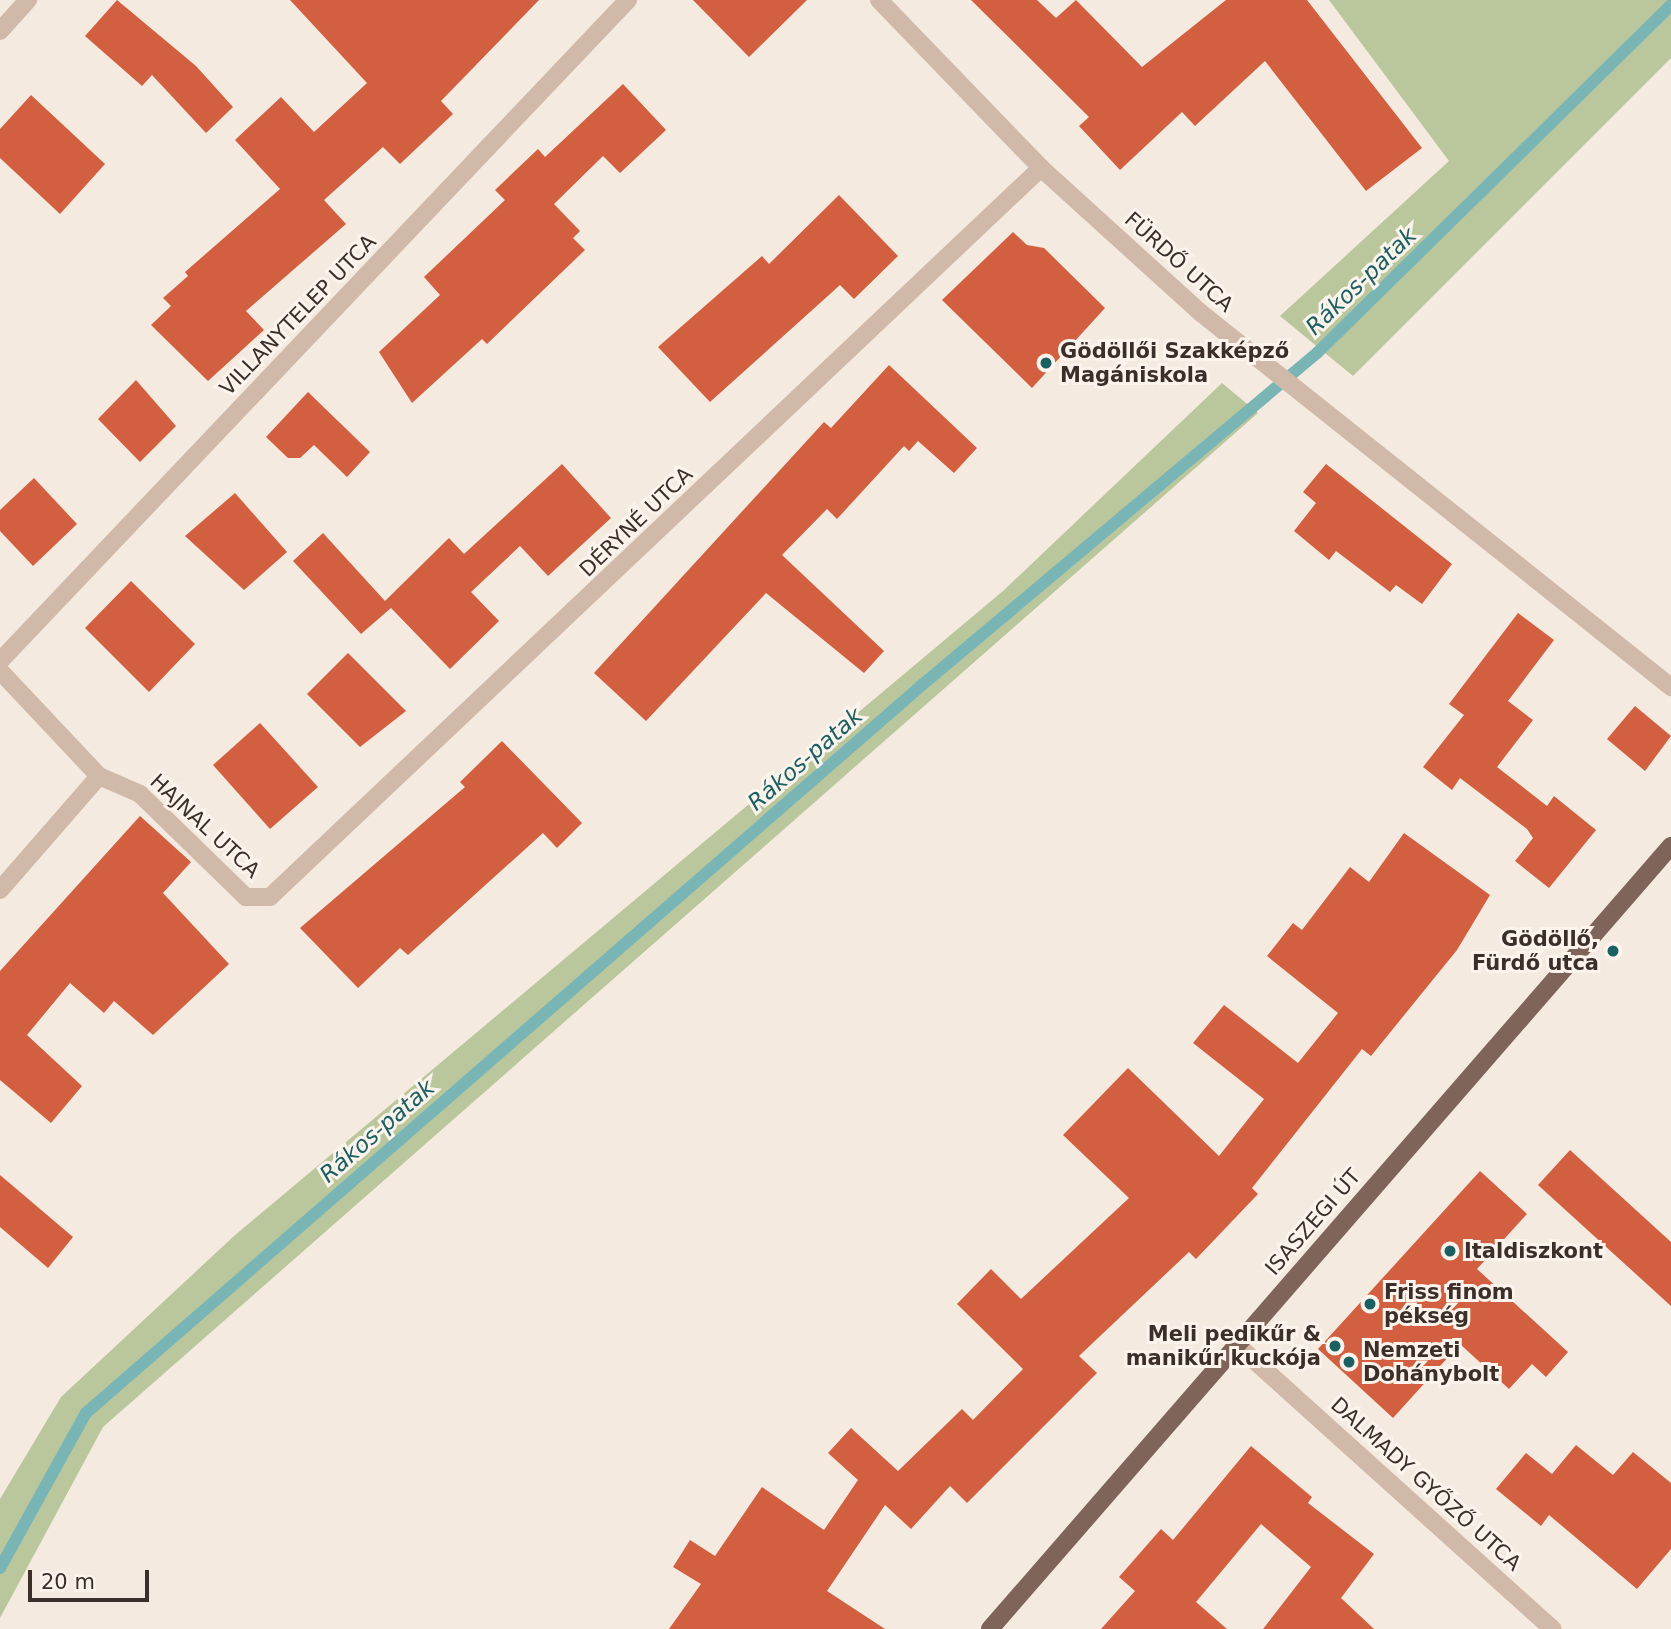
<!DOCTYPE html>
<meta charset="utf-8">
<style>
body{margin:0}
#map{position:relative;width:1671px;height:1629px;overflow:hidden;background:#f5eadf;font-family:"DejaVu Sans",sans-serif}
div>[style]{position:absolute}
.green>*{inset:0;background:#bac79c}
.stream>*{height:12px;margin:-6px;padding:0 6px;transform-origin:6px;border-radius:6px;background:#7ab5b6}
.building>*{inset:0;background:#d25f40}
.minor>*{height:18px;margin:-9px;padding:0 9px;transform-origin:9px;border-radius:9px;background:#d0b9a9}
.major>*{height:18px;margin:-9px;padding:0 9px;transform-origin:9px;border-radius:9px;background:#7f6559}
.dots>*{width:19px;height:19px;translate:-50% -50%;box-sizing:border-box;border:4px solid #fcf4ec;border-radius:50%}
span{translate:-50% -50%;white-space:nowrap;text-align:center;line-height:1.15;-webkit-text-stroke:6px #fcf4ec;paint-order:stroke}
.street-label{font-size:21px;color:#3c2f29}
.poi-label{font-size:21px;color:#3c2f29;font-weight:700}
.left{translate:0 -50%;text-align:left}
.right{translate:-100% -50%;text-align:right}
.water-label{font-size:23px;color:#1a6063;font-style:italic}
.scale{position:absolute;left:28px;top:1570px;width:121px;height:32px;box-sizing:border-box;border:4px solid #3c2f29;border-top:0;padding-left:9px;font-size:21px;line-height:24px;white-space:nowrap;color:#3c2f29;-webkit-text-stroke:5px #fcf4ec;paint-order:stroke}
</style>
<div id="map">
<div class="green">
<div style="clip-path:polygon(1329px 0,1671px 0,1671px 58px,1353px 376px,1280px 316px,1449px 161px)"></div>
<div style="clip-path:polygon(1222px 383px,1258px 413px,103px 1427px,0 1618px,0 1499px,61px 1397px,234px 1236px,1003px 591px)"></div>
</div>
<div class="stream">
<div style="left:0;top:1568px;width:177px;rotate:-61deg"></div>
<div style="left:86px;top:1413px;width:1109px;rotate:-41.05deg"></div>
<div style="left:922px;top:685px;width:516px;rotate:-40.05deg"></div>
<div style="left:1317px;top:353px;width:496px;rotate:-44.5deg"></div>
</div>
<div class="building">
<div style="clip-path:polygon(117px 0,196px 66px,233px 107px,206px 133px,152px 75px,142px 86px,85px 36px)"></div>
<div style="clip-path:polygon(290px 0,539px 0,441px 101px,453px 114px,400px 164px,383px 147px,324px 200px,346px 224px,246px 311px,264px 330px,208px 381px,151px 325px,171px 306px,163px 298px,188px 276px,185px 272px,280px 189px,235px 140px,281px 97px,314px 132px,367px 83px)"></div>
<div style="clip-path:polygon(693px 0,807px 0,749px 57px)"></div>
<div style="clip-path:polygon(971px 0,1037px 0,1056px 18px,1076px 0,1142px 67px,1226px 0,1307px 0,1422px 148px,1366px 191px,1265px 61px,1195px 126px,1182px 112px,1120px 170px,1079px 126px,1089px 117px)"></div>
<div style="clip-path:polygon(623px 84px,666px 130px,620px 173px,603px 156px,554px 204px,580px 231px,573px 238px,585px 250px,487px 344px,482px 339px,412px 403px,379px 352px,440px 295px,424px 277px,505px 200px,495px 190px,538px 149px,545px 157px)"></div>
<div style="clip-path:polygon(31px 95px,105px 164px,60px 214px,0 158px,0 129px)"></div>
<div style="clip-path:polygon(839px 195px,898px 256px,854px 299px,840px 285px,710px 402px,658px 347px,762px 256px,769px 264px)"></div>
<div style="clip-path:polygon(1013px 232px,1027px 245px,1044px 248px,1105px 308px,1032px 388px,942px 300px)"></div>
<div style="clip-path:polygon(889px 365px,977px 448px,954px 473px,918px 441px,909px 451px,904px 446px,837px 519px,827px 509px,782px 555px,884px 651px,864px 673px,766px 593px,646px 721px,594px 673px,824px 422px,831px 428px)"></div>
<div style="clip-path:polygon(136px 380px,176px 426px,140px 462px,98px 419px)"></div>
<div style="clip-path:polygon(308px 392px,370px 452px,347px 477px,314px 445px,300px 458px,288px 458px,266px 437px)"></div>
<div style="clip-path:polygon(562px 464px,611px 518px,548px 576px,520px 546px,471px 592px,499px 621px,450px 669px,391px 608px,361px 634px,293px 561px,323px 533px,385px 601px,449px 538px,464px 554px)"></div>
<div style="clip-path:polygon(1326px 464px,1452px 564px,1422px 604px,1396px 585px,1390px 592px,1336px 551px,1329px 560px,1294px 531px,1316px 503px,1303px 492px)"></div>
<div style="clip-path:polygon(34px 478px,77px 524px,33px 566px,0 531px,0 510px)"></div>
<div style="clip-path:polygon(235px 493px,287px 552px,244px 590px,185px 536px)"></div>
<div style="clip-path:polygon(131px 581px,195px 644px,149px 692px,85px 628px)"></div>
<div style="clip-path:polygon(1518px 613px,1554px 640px,1508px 701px,1533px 720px,1497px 767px,1547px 806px,1554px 796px,1596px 830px,1549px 888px,1515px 861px,1533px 838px,1527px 829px,1460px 778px,1452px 790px,1423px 767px,1464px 715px,1449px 704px)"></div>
<div style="clip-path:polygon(348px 653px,406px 711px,360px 747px,307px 694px)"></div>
<div style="clip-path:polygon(1635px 706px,1671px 736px,1645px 771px,1607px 739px)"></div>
<div style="clip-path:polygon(260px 723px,318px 787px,270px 829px,213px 765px)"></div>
<div style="clip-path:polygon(502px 741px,582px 823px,557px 848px,543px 833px,408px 955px,400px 948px,358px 988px,300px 928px,465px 787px,460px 782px)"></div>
<div style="clip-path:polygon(140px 816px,191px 862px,163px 893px,229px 964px,153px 1035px,114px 1001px,104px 1013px,70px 983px,27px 1035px,82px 1086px,51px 1123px,0 1080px,0 971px)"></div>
<div style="clip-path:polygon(1404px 833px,1490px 895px,1457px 950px,1371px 1056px,1362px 1049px,1252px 1188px,1258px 1194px,1196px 1259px,1189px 1252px,1079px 1356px,1097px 1373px,967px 1503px,950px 1486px,911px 1529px,885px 1505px,827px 1591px,885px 1629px,669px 1629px,701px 1584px,673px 1567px,690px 1540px,715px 1556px,762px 1487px,824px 1530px,858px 1480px,828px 1453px,851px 1428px,898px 1471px,962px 1409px,973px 1420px,1023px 1369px,957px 1304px,991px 1269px,1021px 1299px,1129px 1198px,1063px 1135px,1128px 1068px,1219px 1156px,1264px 1099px,1193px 1043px,1224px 1005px,1298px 1063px,1338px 1013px,1267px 956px,1293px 923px,1302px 930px,1350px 867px,1369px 882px)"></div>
<div style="clip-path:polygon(1570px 1150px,1671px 1242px,1671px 1306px,1538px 1185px)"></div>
<div style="clip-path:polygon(1480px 1171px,1527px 1214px,1477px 1269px,1568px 1352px,1546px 1377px,1532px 1364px,1509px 1389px,1460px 1344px,1393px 1418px,1318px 1349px)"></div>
<div style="clip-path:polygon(0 1175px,73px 1237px,48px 1268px,0 1227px)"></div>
<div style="clip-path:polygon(1576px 1445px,1613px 1475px,1633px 1452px,1671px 1483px,1671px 1549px,1637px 1589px,1549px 1515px,1541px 1526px,1496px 1489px,1526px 1453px,1552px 1474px)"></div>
<div style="clip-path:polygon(1251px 1446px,1312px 1497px,1308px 1503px,1374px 1554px,1341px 1598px,1374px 1629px,1263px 1629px,1311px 1567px,1261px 1524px,1196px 1602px,1227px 1629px,1101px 1629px,1135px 1591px,1119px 1577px,1161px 1529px,1173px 1540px)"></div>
</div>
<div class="minor">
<div style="left:879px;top:0;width:233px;rotate:46deg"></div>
<div style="left:1041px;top:168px;width:216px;rotate:42.2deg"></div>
<div style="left:1201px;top:313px;width:601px;rotate:38.51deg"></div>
<div style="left:0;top:31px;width:42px;rotate:-47.9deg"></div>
<div style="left:0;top:661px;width:912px;rotate:-46.47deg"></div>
<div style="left:0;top:671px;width:144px;rotate:46.7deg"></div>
<div style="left:99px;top:776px;width:45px;rotate:23.7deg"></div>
<div style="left:140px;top:794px;width:148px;rotate:44.2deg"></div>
<div style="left:246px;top:897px;width:24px"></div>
<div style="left:270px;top:897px;width:1061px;rotate:-43.4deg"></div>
<div style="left:0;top:890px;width:151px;rotate:-49deg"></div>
<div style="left:1236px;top:1344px;width:426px;rotate:42deg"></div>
</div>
<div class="major">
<div style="left:990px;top:1629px;width:1038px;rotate:-48.99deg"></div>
</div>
<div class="dots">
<div style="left:1046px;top:363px;background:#1a6063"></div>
<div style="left:1613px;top:951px;background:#1a6063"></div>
<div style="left:1450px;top:1251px;background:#1a6063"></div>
<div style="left:1370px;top:1304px;background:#1a6063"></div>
<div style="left:1335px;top:1346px;background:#1a6063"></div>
<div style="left:1349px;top:1362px;background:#1a6063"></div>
</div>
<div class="street-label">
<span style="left:1179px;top:262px;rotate:42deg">FÜRDŐ UTCA</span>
<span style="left:298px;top:315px;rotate:-46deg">VILLANYTELEP UTCA</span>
<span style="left:636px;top:522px;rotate:-44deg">DÉRYNÉ UTCA</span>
<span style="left:205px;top:826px;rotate:43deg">HAJNAL UTCA</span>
<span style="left:1313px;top:1222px;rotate:-49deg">ISASZEGI ÚT</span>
<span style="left:1426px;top:1484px;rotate:42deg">DALMADY GYŐZŐ UTCA</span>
</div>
<div class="poi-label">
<span class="left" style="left:1060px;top:363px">Gödöllői Szakképző<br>Magániskola</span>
<span class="right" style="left:1599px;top:951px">Gödöllő,<br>Fürdő utca</span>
<span class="left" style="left:1464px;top:1251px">Italdiszkont</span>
<span class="left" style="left:1384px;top:1304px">Friss finom<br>pékség</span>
<span class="right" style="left:1321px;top:1346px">Meli pedikűr &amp;<br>manikűr kuckója</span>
<span class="left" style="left:1363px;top:1362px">Nemzeti<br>Dohánybolt</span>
</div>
<div class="water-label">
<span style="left:1361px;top:281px;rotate:-44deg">Rákos-patak</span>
<span style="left:805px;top:759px;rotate:-41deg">Rákos-patak</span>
<span style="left:377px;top:1131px;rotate:-41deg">Rákos-patak</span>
</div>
<div class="scale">20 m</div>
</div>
